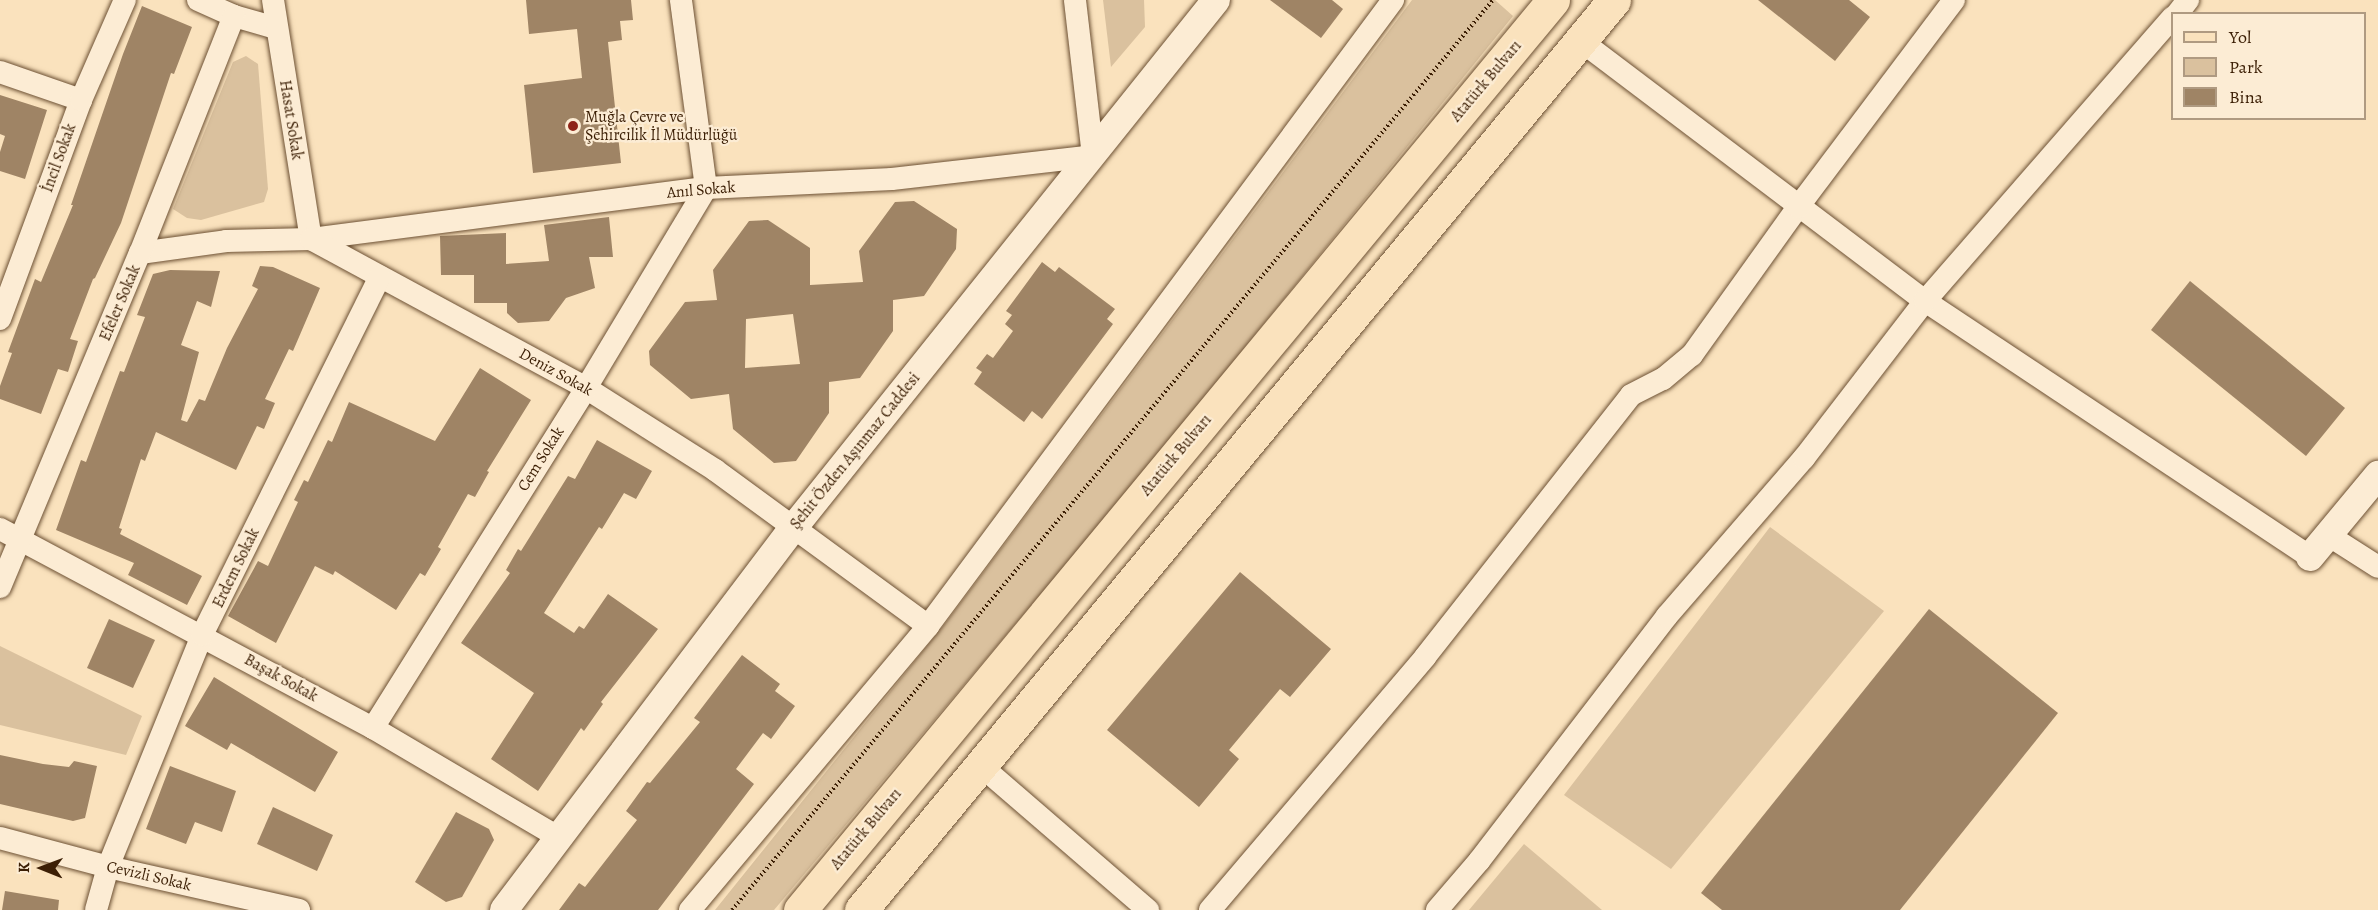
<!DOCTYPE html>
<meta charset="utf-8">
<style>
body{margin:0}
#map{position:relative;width:2378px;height:910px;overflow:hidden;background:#fae2bd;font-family:Alegreya,serif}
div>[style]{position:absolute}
.green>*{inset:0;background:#dac19e}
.building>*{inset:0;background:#9f8465}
.path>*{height:4px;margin-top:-2px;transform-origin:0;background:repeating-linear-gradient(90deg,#3c1f05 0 1.5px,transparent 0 4.5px)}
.roads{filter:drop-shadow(0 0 2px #6c5033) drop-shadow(0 0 2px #6c5033)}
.minor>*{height:22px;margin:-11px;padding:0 11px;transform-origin:11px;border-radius:11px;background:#fcecd4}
.tertiary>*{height:28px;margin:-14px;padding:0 14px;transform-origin:14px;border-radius:14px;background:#fcecd4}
.primary>*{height:33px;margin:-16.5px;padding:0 16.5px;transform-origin:16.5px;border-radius:16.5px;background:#fae2bd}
.dots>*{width:16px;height:16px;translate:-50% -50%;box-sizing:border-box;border:3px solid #fcecd4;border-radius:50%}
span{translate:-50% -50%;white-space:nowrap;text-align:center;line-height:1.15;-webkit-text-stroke:4.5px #fcecd4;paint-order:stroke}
.street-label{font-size:16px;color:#3c1f05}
.poi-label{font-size:16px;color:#3c1f05}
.left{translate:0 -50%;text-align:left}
.legend{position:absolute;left:2171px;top:12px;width:195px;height:108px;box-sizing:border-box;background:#fcecd4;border:2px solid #af9a81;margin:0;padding:8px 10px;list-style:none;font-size:18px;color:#3c1f05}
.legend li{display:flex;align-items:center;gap:12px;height:30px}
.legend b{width:30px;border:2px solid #af9a81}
.north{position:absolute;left:12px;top:838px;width:60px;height:60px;-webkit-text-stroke:4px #fcecd4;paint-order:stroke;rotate:271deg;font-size:16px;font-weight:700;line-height:24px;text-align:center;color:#3c1f05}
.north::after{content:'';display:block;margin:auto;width:21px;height:27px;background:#3c1f05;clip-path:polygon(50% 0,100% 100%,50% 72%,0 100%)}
</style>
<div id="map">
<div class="green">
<div style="clip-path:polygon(1103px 0,1144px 0,1145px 27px,1111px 67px)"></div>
<div style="clip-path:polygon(1412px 0,1495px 0,1513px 16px,1152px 462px,774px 910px,715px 910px,947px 621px)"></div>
<div style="clip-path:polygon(246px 56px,258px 64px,268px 189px,264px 202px,201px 220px,187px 218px,173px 209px,233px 62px)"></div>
<div style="clip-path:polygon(1770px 527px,1884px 611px,1671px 869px,1564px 795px)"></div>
<div style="clip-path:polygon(0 646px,142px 716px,126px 755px,0 725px)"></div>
<div style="clip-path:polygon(1524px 844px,1602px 910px,1469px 910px)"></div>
</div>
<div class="building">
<div style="clip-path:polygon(526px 0,631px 0,633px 20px,620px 21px,622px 40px,608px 42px,621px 163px,533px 173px,524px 85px,582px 78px,577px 29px,529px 34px)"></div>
<div style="clip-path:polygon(1270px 0,1332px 0,1343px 9px,1321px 38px)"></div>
<div style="clip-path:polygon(1758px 0,1849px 0,1870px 17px,1835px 61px)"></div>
<div style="clip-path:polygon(142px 6px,192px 27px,174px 74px,171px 73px,121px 223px,95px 278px,93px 279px,70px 339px,78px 341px,68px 372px,58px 369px,41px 414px,0 399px,0 386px,12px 353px,8px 352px,35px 279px,41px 282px,73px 205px,71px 205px,123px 54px)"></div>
<div style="clip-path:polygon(0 95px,47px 110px,25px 179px,0 171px,0 152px,5px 136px,0 134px)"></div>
<div style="clip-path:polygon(evenodd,914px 201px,957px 229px,956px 249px,924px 296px,893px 300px,893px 331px,860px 378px,829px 382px,829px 413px,796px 461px,774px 463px,733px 429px,729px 394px,691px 399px,650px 365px,649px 351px,685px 302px,717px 300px,713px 270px,749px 221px,768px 220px,810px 248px,810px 285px,863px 282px,859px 251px,895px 202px,914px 201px,793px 314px,800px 364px,745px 368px,746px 319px,793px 314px)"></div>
<div style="clip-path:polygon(609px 217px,613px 257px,589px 257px,595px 288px,566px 298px,549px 321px,518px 323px,507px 313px,507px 303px,474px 303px,474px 275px,441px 275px,440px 236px,506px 233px,506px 264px,549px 261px,544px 225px)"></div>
<div style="clip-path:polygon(1042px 262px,1055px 272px,1059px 267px,1115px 309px,1107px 319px,1113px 324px,1042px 419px,1032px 411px,1024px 422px,974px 384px,982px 372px,976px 368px,987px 354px,993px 358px,1013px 331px,1005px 324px,1012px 315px,1006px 311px)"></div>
<div style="clip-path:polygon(260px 266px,273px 267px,320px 288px,293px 351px,289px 349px,265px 399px,275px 403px,264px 429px,257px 426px,236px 470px,156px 432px,145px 461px,141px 459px,119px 528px,122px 529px,120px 534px,202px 576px,187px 605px,128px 575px,134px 563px,56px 530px,81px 460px,86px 462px,120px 371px,124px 372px,145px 317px,137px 315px,153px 274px,170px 270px,220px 271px,211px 307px,197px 301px,181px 345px,199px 352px,181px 420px,187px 422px,199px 399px,205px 401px,227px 348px,258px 289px,252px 286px)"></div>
<div style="clip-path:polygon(2190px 281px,2345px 408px,2306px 456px,2151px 330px)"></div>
<div style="clip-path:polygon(480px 368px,531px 400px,487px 471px,489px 472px,475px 497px,468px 494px,438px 547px,441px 549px,425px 576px,420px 573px,396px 610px,335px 571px,333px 575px,315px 566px,276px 643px,228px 616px,258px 561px,268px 566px,298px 502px,294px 500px,304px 480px,308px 482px,328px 440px,332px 442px,349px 402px,435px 441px)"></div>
<div style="clip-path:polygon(597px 440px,652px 471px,636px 499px,624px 493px,602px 529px,599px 527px,544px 613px,574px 633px,579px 626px,584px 629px,608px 594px,658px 629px,601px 702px,603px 704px,584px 731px,581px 728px,538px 791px,491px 759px,534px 693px,461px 643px,510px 573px,506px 570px,518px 549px,521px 551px,568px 476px,575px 479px)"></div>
<div style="clip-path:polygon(1240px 572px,1331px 649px,1290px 697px,1280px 689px,1229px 750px,1239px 759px,1199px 807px,1107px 730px)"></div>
<div style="clip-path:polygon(1929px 609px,2058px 713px,1900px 910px,1722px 910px,1701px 893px)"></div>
<div style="clip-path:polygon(109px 619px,155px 640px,133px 688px,87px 668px)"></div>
<div style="clip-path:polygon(742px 655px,780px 684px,775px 691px,795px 706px,771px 739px,763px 733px,736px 769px,754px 784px,658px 910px,559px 910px,579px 883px,585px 887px,637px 820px,626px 811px,647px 782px,650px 783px,700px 722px,694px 718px)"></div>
<div style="clip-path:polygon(214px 677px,338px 752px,315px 792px,231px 743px,227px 750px,185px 726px)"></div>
<div style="clip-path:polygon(0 755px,43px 764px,69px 767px,74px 761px,97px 766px,85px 818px,73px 821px,0 804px)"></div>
<div style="clip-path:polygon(170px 766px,236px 791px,222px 832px,195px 822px,186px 844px,146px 829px)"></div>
<div style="clip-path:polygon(273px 807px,333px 835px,317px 871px,257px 844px)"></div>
<div style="clip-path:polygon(456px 812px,489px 829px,494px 840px,462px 897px,446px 902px,415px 882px)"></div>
<div style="clip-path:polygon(5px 891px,59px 900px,58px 910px,2px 910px)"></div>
</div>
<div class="path">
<div style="left:732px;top:910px;width:1186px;rotate:-50.1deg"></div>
</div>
<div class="roads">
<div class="minor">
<div style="left:198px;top:0;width:39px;rotate:24deg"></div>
<div style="left:234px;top:16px;width:44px;rotate:15.9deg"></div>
<div style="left:273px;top:0;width:242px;rotate:81deg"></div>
<div style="left:311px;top:239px;width:398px;rotate:-7.4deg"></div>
<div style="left:706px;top:188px;width:186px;rotate:-2.8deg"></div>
<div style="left:892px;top:179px;width:202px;rotate:-6.5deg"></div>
<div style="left:1093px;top:156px;width:157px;rotate:-96.6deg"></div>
<div style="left:2177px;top:14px;width:18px;rotate:-52deg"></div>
<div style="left:1581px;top:41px;width:431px;rotate:37.1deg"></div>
<div style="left:1925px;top:301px;width:462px;rotate:33.6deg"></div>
<div style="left:0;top:72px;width:86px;rotate:19.1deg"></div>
<div style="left:140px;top:253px;width:87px;rotate:-7.9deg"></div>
<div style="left:226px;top:241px;width:85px;rotate:-1.3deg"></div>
<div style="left:311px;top:239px;width:313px;rotate:28.4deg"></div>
<div style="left:586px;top:388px;width:153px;rotate:32.4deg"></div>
<div style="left:715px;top:470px;width:264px;rotate:36.2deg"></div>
<div style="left:0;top:319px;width:233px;rotate:-69.7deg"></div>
<div style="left:81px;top:100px;width:109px;rotate:-66.3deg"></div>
<div style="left:0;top:529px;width:423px;rotate:28.1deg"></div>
<div style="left:373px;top:728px;width:215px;rotate:30.5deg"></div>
<div style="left:2328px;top:535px;width:59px;rotate:32.6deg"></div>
<div style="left:0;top:587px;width:362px;rotate:-67.3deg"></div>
<div style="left:140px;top:253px;width:255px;rotate:-68.4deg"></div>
<div style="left:373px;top:728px;width:401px;rotate:-57.9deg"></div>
<div style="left:586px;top:388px;width:233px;rotate:-59deg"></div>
<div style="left:706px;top:188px;width:190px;rotate:-97.6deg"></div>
<div style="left:980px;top:765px;width:222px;rotate:40.8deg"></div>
<div style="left:0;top:838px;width:112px;rotate:15deg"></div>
<div style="left:108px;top:867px;width:196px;rotate:12.7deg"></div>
<div style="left:96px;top:910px;width:45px;rotate:-74.4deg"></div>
<div style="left:108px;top:867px;width:250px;rotate:-67.9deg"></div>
<div style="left:202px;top:635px;width:400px;rotate:-63.6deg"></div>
<div style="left:690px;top:910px;width:371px;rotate:-50deg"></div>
<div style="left:928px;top:626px;width:780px;rotate:-53.39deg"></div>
<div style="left:1210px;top:910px;width:332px;rotate:-49.6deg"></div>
<div style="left:1425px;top:657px;width:333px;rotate:-51.8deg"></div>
<div style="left:1631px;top:395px;width:36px;rotate:-27deg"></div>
<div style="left:1663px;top:379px;width:38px;rotate:-40deg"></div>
<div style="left:1692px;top:355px;width:182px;rotate:-54.4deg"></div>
<div style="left:1798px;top:207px;width:259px;rotate:-53deg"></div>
<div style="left:1437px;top:910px;width:65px;rotate:-49.4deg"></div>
<div style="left:1479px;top:861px;width:309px;rotate:-52.5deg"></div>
<div style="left:1667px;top:616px;width:209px;rotate:-49.1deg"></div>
<div style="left:1804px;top:458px;width:198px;rotate:-52.4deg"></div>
<div style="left:1925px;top:301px;width:376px;rotate:-48.9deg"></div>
</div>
<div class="tertiary">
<div style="left:2310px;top:557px;width:107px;rotate:-50.3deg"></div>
<div style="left:504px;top:910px;width:480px;rotate:-52.9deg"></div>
<div style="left:794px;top:527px;width:675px;rotate:-51.31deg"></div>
</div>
<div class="primary">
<div style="left:800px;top:910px;width:1181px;rotate:-50.39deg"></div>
<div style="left:861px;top:910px;width:1181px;rotate:-50.39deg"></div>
</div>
</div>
<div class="dots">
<div style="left:573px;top:126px;background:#8f2418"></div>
</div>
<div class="street-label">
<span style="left:1486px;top:81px;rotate:-50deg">Atatürk Bulvarı</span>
<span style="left:291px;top:120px;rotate:81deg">Hasat Sokak</span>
<span style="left:59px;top:158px;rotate:-70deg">İncil Sokak</span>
<span style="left:701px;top:190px;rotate:-5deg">Anıl Sokak</span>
<span style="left:120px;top:303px;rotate:-67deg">Efeler Sokak</span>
<span style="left:556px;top:372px;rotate:29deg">Deniz Sokak</span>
<span style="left:855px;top:451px;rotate:-51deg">Şehit Özden Aşınmaz Caddesi</span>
<span style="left:1176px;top:455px;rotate:-50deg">Atatürk Bulvarı</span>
<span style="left:541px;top:459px;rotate:-58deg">Cem Sokak</span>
<span style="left:236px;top:568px;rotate:-64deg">Erdem Sokak</span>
<span style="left:281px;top:678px;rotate:29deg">Başak Sokak</span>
<span style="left:866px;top:829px;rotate:-50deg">Atatürk Bulvarı</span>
<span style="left:149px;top:876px;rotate:13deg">Cevizli Sokak</span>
</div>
<div class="poi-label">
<span class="left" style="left:585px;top:126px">Muğla Çevre ve<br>Şehircilik İl Müdürlüğü</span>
</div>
<ul class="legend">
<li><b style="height:8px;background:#fae2bd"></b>Yol</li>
<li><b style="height:16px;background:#dac19e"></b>Park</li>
<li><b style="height:16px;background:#9f8465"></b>Bina</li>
</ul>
<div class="north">K</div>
</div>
